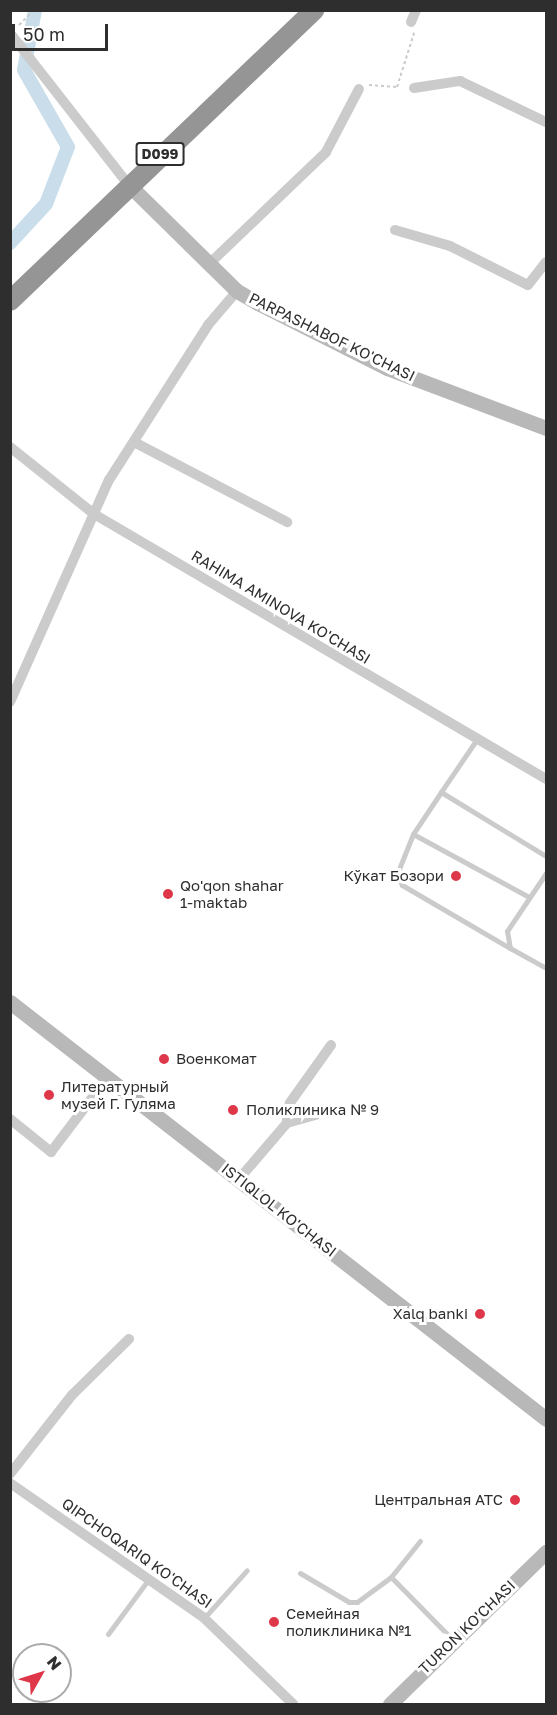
<!DOCTYPE html>
<meta charset="utf-8">
<style>
body{margin:0}
#map{position:relative;width:557px;height:1715px;overflow:hidden;background:#fff;font-family:"Golos Text",sans-serif}
div>[style]{position:absolute}
.canal>*{height:14px;margin:-7px;padding:0 7px;transform-origin:7px;border-radius:7px;background:#c9deea}
.path>*{height:2px;margin-top:-1px;transform-origin:0;background:repeating-linear-gradient(90deg,#cbcbcb 0 3px,transparent 0 6px)}
.lane>*{height:5px;margin:-2.5px;padding:0 2.5px;transform-origin:2.5px;border-radius:2.5px;background:#cbcbcb}
.street>*{height:10px;margin:-5px;padding:0 5px;transform-origin:5px;border-radius:5px;background:#cbcbcb}
.secondary>*{height:15px;margin:-7.5px;padding:0 7.5px;transform-origin:7.5px;border-radius:7.5px;background:#b8b8b8}
.highway>*{height:20px;margin:-10px;padding:0 10px;transform-origin:10px;border-radius:10px;background:#959595}
.dots>*{width:16px;height:16px;translate:-50% -50%;box-sizing:border-box;border:3px solid #fff;border-radius:50%}
span{translate:-50% -50%;white-space:nowrap;text-align:center;line-height:1.15;-webkit-text-stroke:6px #fff;paint-order:stroke}
.shield-label span{padding:2px 4px;background:#fff;border:2px solid;border-radius:4px;-webkit-text-stroke-width:0}
.shield-label{font-size:14px;color:#2e2e2e;font-weight:700}
.street-label{font-size:15px;color:#2e2e2e}
.poi-label{font-size:15px;color:#2e2e2e}
.right{translate:-100% -50%;text-align:right}
.left{translate:0 -50%;text-align:left}
.frame{position:absolute;inset:0;border:12px solid #2e2e2e;pointer-events:none}
.north{position:absolute;left:12px;top:1643px;width:60px;height:60px;box-sizing:border-box;background:#fff;border:2px solid #ababab;border-radius:50%;rotate:51deg;font-size:16px;font-weight:700;line-height:24px;text-align:center;color:#2e2e2e}
.north::after{content:'';display:block;margin:auto;width:21px;height:27px;background:#de3749;clip-path:polygon(50% 0,100% 100%,50% 72%,0 100%)}
.scale{position:absolute;left:12px;top:24px;width:96px;height:27px;box-sizing:border-box;border:3px solid #2e2e2e;border-top:0;padding-left:8px;font-size:18px;line-height:21px;white-space:nowrap;color:#2e2e2e;-webkit-text-stroke:4px #fff;paint-order:stroke}
</style>
<div id="map">
<div class="canal">
<div style="left:10px;top:243px;width:53px;rotate:-47.3deg"></div>
<div style="left:46px;top:204px;width:61px;rotate:-68.9deg"></div>
<div style="left:68px;top:147px;width:89px;rotate:-119.7deg"></div>
<div style="left:24px;top:70px;width:61px;rotate:-79.6deg"></div>
</div>
<div class="path">
<div style="left:19px;top:25px;width:21px;rotate:-45deg"></div>
<div style="left:369px;top:85px;width:28px;rotate:4deg"></div>
<div style="left:397px;top:87px;width:57px;rotate:-72.5deg"></div>
</div>
<div class="lane">
<div style="left:477px;top:739px;width:64px;rotate:124.2deg"></div>
<div style="left:441px;top:792px;width:123px;rotate:31.4deg"></div>
<div style="left:441px;top:792px;width:50px;rotate:123.7deg"></div>
<div style="left:413px;top:834px;width:132px;rotate:28.5deg"></div>
<div style="left:413px;top:834px;width:43px;rotate:111.8deg"></div>
<div style="left:397px;top:874px;width:12px;rotate:66deg"></div>
<div style="left:402px;top:885px;width:125px;rotate:30.3deg"></div>
<div style="left:546px;top:873px;width:70px;rotate:123.9deg"></div>
<div style="left:507px;top:931px;width:17px;rotate:80deg"></div>
<div style="left:510px;top:948px;width:41px;rotate:29.1deg"></div>
<div style="left:420px;top:1541px;width:46px;rotate:128.9deg"></div>
<div style="left:391px;top:1577px;width:87px;rotate:45.5deg"></div>
<div style="left:300px;top:1573px;width:57px;rotate:30.6deg"></div>
<div style="left:349px;top:1602px;width:8px"></div>
<div style="left:357px;top:1602px;width:42px;rotate:-36.3deg"></div>
<div style="left:204px;top:1618px;width:64px;rotate:-48.1deg"></div>
<div style="left:108px;top:1634px;width:67px;rotate:-53.5deg"></div>
</div>
<div class="street">
<div style="left:411px;top:22px;width:13px;rotate:-67deg"></div>
<div style="left:10px;top:33px;width:192px;rotate:52deg"></div>
<div style="left:414px;top:88px;width:47px;rotate:-8.7deg"></div>
<div style="left:460px;top:81px;width:95px;rotate:25.5deg"></div>
<div style="left:395px;top:230px;width:57px;rotate:16.2deg"></div>
<div style="left:450px;top:246px;width:87px;rotate:26.6deg"></div>
<div style="left:528px;top:285px;width:29px;rotate:-52deg"></div>
<div style="left:209px;top:264px;width:162px;rotate:-43.7deg"></div>
<div style="left:326px;top:152px;width:71px;rotate:-62.4deg"></div>
<div style="left:134px;top:442px;width:173px;rotate:27.6deg"></div>
<div style="left:10px;top:447px;width:107px;rotate:38.6deg"></div>
<div style="left:94px;top:514px;width:524px;rotate:30.38deg"></div>
<div style="left:10px;top:702px;width:243px;rotate:-66deg"></div>
<div style="left:109px;top:480px;width:184px;rotate:-57.4deg"></div>
<div style="left:208px;top:325px;width:45px;rotate:-49.5deg"></div>
<div style="left:10px;top:1119px;width:53px;rotate:38.8deg"></div>
<div style="left:51px;top:1152px;width:94px;rotate:-52.8deg"></div>
<div style="left:287px;top:1123px;width:16px;rotate:-90deg"></div>
<div style="left:287px;top:1107px;width:76px;rotate:-54.6deg"></div>
<div style="left:239px;top:1179px;width:74px;rotate:-49.4deg"></div>
<div style="left:287px;top:1123px;width:32px;rotate:-16deg"></div>
<div style="left:10px;top:1474px;width:100px;rotate:-51.9deg"></div>
<div style="left:72px;top:1395px;width:80px;rotate:-44.5deg"></div>
<div style="left:10px;top:1483px;width:236px;rotate:34.8deg"></div>
<div style="left:204px;top:1618px;width:124px;rotate:44deg"></div>
</div>
<div class="secondary">
<div style="left:128px;top:184px;width:153px;rotate:44.5deg"></div>
<div style="left:237px;top:291px;width:24px;rotate:30deg"></div>
<div style="left:258px;top:303px;width:144px;rotate:26.7deg"></div>
<div style="left:387px;top:368px;width:170px;rotate:20.7deg"></div>
<div style="left:10px;top:1002px;width:679px;rotate:37.88deg"></div>
<div style="left:390px;top:1704px;width:218px;rotate:-44.3deg"></div>
</div>
<div class="highway">
<div style="left:10px;top:301px;width:421px;rotate:-43.7deg"></div>
</div>
<div class="dots">
<div style="left:456px;top:876px;background:#de3749"></div>
<div style="left:168px;top:894px;background:#de3749"></div>
<div style="left:164px;top:1059px;background:#de3749"></div>
<div style="left:49px;top:1095px;background:#de3749"></div>
<div style="left:233px;top:1110px;background:#de3749"></div>
<div style="left:480px;top:1314px;background:#de3749"></div>
<div style="left:515px;top:1500px;background:#de3749"></div>
<div style="left:274px;top:1622px;background:#de3749"></div>
</div>
<div class="shield-label">
<span style="left:160px;top:154px">D099</span>
</div>
<div class="street-label">
<span style="left:332px;top:337px;rotate:26deg">PARPASHABOF KO'CHASI</span>
<span style="left:281px;top:607px;rotate:31deg">RAHIMA AMINOVA KO'CHASI</span>
<span style="left:279px;top:1210px;rotate:38deg">ISTIQLOL KO'CHASI</span>
<span style="left:137px;top:1553px;rotate:35deg">QIPCHOQARIQ KO'CHASI</span>
<span style="left:467px;top:1627px;rotate:-44deg">TURON KO'CHASI</span>
</div>
<div class="poi-label">
<span class="right" style="left:444px;top:876px">Кўкат Бозори</span>
<span class="left" style="left:180px;top:894px">Qo'qon shahar<br>1-maktab</span>
<span class="left" style="left:176px;top:1059px">Военкомат</span>
<span class="left" style="left:61px;top:1095px">Литературный<br>музей Г. Гуляма</span>
<span class="left" style="left:246px;top:1110px">Поликлиника № 9</span>
<span class="right" style="left:468px;top:1314px">Xalq banki</span>
<span class="right" style="left:503px;top:1500px">Центральная АТС</span>
<span class="left" style="left:286px;top:1622px">Семейная<br>поликлиника №1</span>
</div>
<div class="frame"></div>
<div class="north">N</div>
<div class="scale">50 m</div>
</div>
